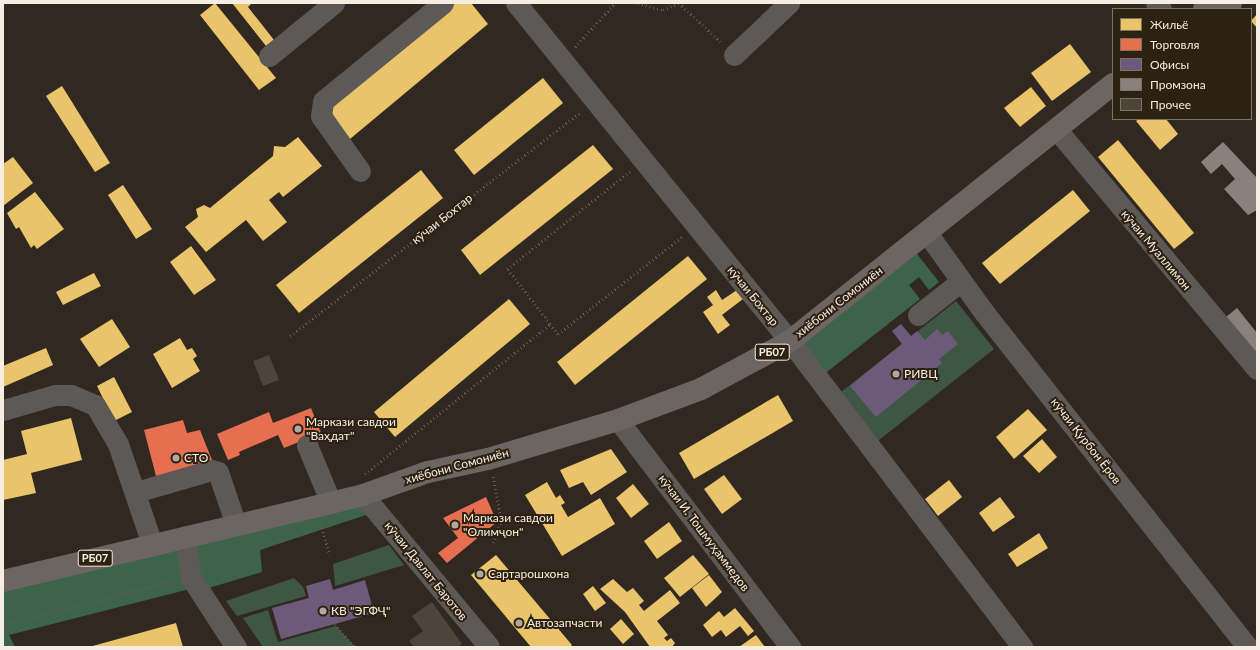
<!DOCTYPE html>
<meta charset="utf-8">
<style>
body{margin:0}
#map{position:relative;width:1260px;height:650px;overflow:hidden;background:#312921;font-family:Lato,sans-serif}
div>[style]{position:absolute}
.green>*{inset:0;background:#3e5745}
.forest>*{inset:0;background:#3e634b}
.homes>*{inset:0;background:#e9c46a}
.shops>*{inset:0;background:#e76f51}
.offices>*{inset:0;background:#6d597a}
.industry>*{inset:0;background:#8a817c}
.building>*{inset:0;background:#4e453a}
.path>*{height:2.5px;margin-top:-1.25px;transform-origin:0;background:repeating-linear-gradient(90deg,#605b57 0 1px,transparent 0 4px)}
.minor>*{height:21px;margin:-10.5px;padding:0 10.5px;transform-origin:10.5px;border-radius:10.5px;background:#5c5956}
.highway>*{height:22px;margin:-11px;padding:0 11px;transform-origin:11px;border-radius:11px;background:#6c6561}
.dots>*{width:11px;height:11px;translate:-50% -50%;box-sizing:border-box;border:2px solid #2d2111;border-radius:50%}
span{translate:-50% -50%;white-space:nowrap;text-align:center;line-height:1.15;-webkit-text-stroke:4px #2d2111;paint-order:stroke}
.shield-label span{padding:1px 3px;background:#2d2111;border:1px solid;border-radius:3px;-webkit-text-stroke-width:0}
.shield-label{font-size:11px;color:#f6ede3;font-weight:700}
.street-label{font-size:12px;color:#f6ede3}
.poi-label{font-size:12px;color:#f6ede3}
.left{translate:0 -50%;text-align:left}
.frame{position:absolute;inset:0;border:4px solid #f6ede3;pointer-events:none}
.legend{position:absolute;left:1112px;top:8px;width:140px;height:112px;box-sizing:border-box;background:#2d2111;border:1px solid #7d7365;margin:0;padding:5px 7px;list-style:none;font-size:12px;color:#f6ede3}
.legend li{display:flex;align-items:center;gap:8px;height:20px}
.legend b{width:20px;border:1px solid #7d7365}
</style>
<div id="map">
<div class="green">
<div style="clip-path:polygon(956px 301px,994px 349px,874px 444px,836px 396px)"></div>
<div style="clip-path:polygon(389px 545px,404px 565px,335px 586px,333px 564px)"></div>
<div style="clip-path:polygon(294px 578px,303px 587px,306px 596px,237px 616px,226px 601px)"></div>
<div style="clip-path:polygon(268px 610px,278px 642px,336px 626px,355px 647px,263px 647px,243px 618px)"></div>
</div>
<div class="forest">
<div style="clip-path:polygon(917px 254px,939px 282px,929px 290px,919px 277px,909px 285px,920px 299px,823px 375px,800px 346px)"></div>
<div style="clip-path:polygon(363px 495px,378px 511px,260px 550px,262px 572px,199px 591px,186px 536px)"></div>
<div style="clip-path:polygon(181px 542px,190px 589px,9px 635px,15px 647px,3px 647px,3px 587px)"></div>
</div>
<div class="homes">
<div style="clip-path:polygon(215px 3px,276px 78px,259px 90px,200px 15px)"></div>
<div style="clip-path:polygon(232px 3px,252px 3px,248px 7px,274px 40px,266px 46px)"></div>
<div style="clip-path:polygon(453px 3px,471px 3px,488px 24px,350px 139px,325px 109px)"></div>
<div style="clip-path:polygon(1257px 14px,1257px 28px,1251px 21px)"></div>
<div style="clip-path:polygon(1070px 44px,1091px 72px,1052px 101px,1031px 73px)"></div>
<div style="clip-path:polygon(543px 78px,563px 103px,474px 175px,454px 150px)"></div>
<div style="clip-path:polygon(62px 86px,110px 163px,95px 172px,46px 96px)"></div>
<div style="clip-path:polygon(1031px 87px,1046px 106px,1020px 127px,1004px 108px)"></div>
<div style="clip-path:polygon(1139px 119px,1166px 119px,1178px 134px,1160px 150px,1136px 121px)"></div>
<div style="clip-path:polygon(298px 137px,322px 166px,283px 197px,279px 192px,269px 200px,287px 222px,263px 241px,246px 220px,206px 252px,185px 227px,198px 217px,196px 209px,204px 205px,210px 208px,273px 156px,274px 146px,285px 147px)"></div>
<div style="clip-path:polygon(1118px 140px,1194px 233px,1174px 249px,1098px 157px)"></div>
<div style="clip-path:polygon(593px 145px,613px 169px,480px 275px,461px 250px)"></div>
<div style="clip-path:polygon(13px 157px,33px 183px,3px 206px,3px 164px)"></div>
<div style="clip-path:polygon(421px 170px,443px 198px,299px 313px,276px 285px)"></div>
<div style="clip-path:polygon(123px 185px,152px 229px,136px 239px,108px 195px)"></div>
<div style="clip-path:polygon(1073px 190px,1090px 211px,1000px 284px,982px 263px)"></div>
<div style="clip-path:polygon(35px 192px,64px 229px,37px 249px,34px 245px,31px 248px,19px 227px,16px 229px,7px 213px)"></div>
<div style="clip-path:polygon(191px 246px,216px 280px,194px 295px,170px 262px)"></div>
<div style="clip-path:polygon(688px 256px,707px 279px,575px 385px,557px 362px)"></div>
<div style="clip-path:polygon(94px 273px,101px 286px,63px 305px,56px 292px)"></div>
<div style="clip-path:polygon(716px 290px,722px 300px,737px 290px,743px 299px,722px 315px,730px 325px,718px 334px,703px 312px,713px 305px,707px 297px)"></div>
<div style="clip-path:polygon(509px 299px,530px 324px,395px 437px,374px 412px)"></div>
<div style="clip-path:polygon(112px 319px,130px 347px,99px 367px,80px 339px)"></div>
<div style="clip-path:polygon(180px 338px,187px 350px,192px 348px,197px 356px,193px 359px,200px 371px,172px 388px,153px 354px)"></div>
<div style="clip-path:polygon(46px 348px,53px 365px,3px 387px,3px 366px)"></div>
<div style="clip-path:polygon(114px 377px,132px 412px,114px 421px,97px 386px)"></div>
<div style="clip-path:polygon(778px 395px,793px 421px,694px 479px,679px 453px)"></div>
<div style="clip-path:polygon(1028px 409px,1047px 430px,1014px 459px,996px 437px)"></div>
<div style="clip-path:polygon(71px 418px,82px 460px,31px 473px,36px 493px,3px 500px,3px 460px,27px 454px,21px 431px)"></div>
<div style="clip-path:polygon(1042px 439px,1057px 457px,1039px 473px,1023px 456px)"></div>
<div style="clip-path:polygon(611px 449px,627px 472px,591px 495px,583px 482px,569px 488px,560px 470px)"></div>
<div style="clip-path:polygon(724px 475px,742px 499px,722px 514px,704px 489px)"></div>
<div style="clip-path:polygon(949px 480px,962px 497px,938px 516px,925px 499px)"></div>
<div style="clip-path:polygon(547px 482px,556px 498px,560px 495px,565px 503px,561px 505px,568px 517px,600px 498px,615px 524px,562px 556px,525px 495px)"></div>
<div style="clip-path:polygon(633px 484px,649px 504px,631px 518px,616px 498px)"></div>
<div style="clip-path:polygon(1000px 497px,1015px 517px,993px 532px,979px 513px)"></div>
<div style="clip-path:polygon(669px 522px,682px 541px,657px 559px,644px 541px)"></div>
<div style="clip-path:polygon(1039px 533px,1048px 548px,1017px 567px,1008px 554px)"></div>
<div style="clip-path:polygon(496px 555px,572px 645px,570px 647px,531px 647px,471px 575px)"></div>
<div style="clip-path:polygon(693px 555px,709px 574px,680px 597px,664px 578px)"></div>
<div style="clip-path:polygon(709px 575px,722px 592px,706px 607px,692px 588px)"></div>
<div style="clip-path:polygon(613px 579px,627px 592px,633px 588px,644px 601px,639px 605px,644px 611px,670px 590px,680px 603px,657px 621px,668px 635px,664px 638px,667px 641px,671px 638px,675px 643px,672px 647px,650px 647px,625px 612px,600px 589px)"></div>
<div style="clip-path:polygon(593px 586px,606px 603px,595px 611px,583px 594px)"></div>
<div style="clip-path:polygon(735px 608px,754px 631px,748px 636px,740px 626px,726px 637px,721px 630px,712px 637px,703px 625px,719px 611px,724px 617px)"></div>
<div style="clip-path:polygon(621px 619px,634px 634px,623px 644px,610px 629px)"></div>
<div style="clip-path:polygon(176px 623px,183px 647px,89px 647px)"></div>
<div style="clip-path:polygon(756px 635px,765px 647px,739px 647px)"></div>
</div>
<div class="shops">
<div style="clip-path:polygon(311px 408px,321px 433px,284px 448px,278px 435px,239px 452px,240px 455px,228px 460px,217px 434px,269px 412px,273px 423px)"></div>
<div style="clip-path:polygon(183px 420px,187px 433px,200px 430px,214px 465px,156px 476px,144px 430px)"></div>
<div style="clip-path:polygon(486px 497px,497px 522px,447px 563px,438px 553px,458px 538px,443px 518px)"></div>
</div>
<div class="offices">
<div style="clip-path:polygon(901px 324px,911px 336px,917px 331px,925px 340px,937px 329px,942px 335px,948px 331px,958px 344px,939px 359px,942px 363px,876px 417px,850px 386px,902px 344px,892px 331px)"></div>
<div style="clip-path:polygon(330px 579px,333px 590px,365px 580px,374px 613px,281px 639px,272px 608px,309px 598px,306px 586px)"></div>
</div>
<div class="industry">
<div style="clip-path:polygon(1223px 142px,1257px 178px,1257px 210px,1248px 215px,1224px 189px,1235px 179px,1222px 164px,1211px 174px,1201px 162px)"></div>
<div style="clip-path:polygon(1237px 308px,1257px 333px,1257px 355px,1226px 317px)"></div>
</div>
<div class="building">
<div style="clip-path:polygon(269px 355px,279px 380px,263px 386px,253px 361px)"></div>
<div style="clip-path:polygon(432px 602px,462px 644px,458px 647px,414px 647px,409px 641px,423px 631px,412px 616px)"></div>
</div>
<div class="path">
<div style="left:638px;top:3px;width:26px;rotate:16deg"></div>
<div style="left:663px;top:10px;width:17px;rotate:-25deg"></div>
<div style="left:679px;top:3px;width:57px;rotate:42.9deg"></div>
<div style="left:575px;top:47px;width:59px;rotate:-47.7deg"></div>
<div style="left:550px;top:324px;width:13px;rotate:51deg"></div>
<div style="left:558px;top:334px;width:159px;rotate:-38.1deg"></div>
<div style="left:290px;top:336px;width:367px;rotate:-37.6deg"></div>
<div style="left:365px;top:474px;width:238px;rotate:-39deg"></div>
<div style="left:550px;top:324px;width:70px;rotate:-128deg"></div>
<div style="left:507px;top:269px;width:157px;rotate:-38.5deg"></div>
<div style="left:321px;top:524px;width:32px;rotate:74deg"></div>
<div style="left:493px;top:543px;width:23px;rotate:-70deg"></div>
<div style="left:501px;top:521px;width:46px;rotate:-100.1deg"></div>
<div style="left:335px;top:624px;width:30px;rotate:49deg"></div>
<div style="left:3px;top:625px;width:176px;rotate:-14.5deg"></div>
</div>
<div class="minor">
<div style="left:516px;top:3px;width:435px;rotate:51deg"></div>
<div style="left:790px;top:341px;width:384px;rotate:52.8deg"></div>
<div style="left:1156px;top:3px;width:8px;rotate:50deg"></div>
<div style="left:734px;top:55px;width:76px;rotate:-43.4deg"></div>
<div style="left:269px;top:56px;width:84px;rotate:-39.2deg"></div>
<div style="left:1057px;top:130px;width:312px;rotate:50.1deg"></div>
<div style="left:360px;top:171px;width:67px;rotate:-125.3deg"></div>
<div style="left:321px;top:116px;width:15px;rotate:-82deg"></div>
<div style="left:323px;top:101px;width:155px;rotate:-39.2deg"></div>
<div style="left:927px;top:233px;width:96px;rotate:54.3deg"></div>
<div style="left:983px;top:311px;width:427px;rotate:51.8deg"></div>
<div style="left:918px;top:315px;width:55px;rotate:-38.3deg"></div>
<div style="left:3px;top:410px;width:54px;rotate:-16.1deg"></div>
<div style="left:55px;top:395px;width:16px"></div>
<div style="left:71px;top:395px;width:26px;rotate:23deg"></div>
<div style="left:95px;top:405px;width:45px;rotate:59.5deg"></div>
<div style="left:118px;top:444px;width:106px;rotate:71.2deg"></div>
<div style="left:618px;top:420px;width:285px;rotate:52.8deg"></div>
<div style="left:307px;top:445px;width:63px;rotate:67.5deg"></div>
<div style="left:136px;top:492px;width:78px;rotate:-16.3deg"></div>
<div style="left:211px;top:470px;width:7px;rotate:16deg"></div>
<div style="left:218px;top:472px;width:56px;rotate:71.2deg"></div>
<div style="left:363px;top:495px;width:197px;rotate:50.3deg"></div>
<div style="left:186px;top:536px;width:40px;rotate:84.3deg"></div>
<div style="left:190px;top:576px;width:85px;rotate:57.1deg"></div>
</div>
<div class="highway">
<div style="left:1204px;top:9px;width:10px;rotate:-37deg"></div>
<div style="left:1223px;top:9px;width:10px;rotate:-37deg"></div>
<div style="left:3px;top:581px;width:370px;rotate:-13.4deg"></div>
<div style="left:363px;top:495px;width:69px;rotate:-19.5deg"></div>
<div style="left:428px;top:472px;width:61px;rotate:-12.2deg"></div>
<div style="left:488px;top:459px;width:136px;rotate:-16.7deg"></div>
<div style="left:618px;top:420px;width:89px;rotate:-20.5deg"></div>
<div style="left:701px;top:389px;width:101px;rotate:-28.3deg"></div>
<div style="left:790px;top:341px;width:413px;rotate:-38.5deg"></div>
</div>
<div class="dots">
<div style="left:896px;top:374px;background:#b1a89f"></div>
<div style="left:298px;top:429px;background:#b1a89f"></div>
<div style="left:176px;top:458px;background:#b1a89f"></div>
<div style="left:455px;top:525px;background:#b1a89f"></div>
<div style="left:480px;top:574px;background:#b1a89f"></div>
<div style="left:323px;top:611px;background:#b1a89f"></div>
<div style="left:519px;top:623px;background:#b1a89f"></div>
</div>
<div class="shield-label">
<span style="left:772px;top:352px">РБ07</span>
<span style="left:95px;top:558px">РБ07</span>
</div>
<div class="street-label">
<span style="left:442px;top:219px;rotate:-38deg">кӯчаи Бохтар</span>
<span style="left:1156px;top:250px;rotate:50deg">кӯчаи Муаллимон</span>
<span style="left:753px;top:296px;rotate:51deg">кӯчаи Бохтар</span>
<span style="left:839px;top:302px;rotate:-38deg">хиёбони Сомониён</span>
<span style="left:1086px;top:441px;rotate:52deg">кӯчаи Қурбон Ёров</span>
<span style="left:457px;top:466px;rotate:-15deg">хиёбони Сомониён</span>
<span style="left:704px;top:533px;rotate:53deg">кӯчаи И. Тошмуҳаммедов</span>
<span style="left:426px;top:571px;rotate:51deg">кӯчаи Давлат Баротов</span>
</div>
<div class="poi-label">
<span class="left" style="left:904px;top:374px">РИВЦ</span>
<span class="left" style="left:306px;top:429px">Маркази савдои<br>"Ваҳдат"</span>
<span class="left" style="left:184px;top:458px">СТО</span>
<span class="left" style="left:463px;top:525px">Маркази савдои<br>"Олимҷон"</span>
<span class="left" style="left:488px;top:574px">Сартарошхона</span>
<span class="left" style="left:331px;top:611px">КВ "ЭГФҶ"</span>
<span class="left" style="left:527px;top:623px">Автозапчасти</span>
</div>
<div class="frame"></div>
<ul class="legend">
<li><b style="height:11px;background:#e9c46a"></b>Жильё</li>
<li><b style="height:11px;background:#e76f51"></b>Торговля</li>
<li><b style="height:11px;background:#6d597a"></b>Офисы</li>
<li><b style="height:11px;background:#8a817c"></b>Промзона</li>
<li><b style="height:11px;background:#4e453a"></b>Прочее</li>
</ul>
</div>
